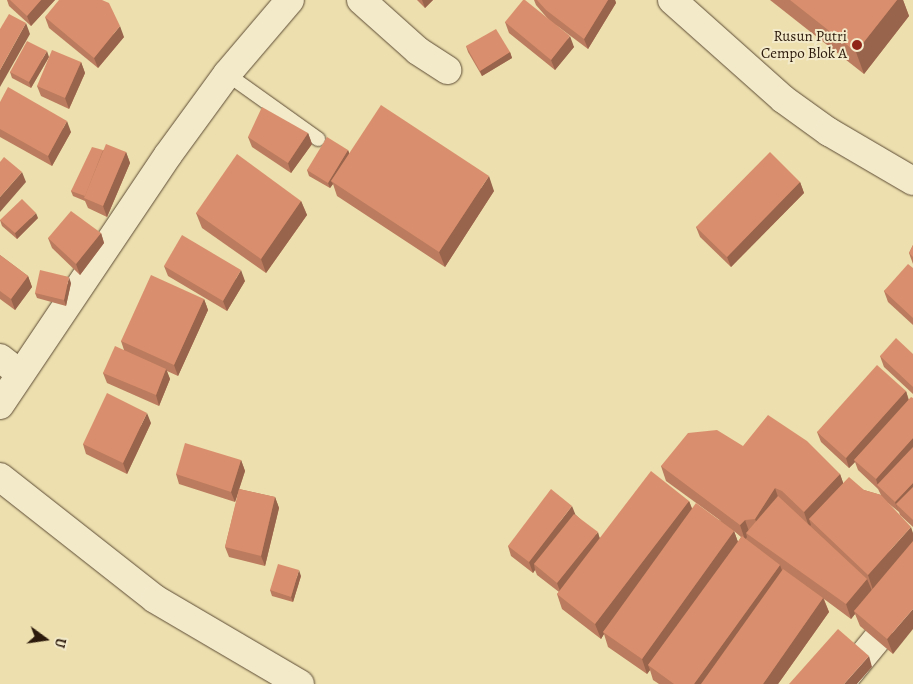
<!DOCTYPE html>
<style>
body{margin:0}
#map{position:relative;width:913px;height:684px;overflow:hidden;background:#eddfae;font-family:Alegreya,serif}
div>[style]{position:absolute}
.roads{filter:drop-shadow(0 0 1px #5c4b34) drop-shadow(0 0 1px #5c4b34)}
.lane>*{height:14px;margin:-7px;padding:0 7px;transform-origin:7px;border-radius:7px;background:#f3eaca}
.street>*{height:28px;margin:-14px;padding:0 14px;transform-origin:14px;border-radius:14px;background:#f3eaca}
.wall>*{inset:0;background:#bb7b5e}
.shaded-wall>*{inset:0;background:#98644c}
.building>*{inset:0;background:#d98f6d}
.dots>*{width:14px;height:14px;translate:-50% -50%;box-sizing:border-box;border:2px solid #f3eaca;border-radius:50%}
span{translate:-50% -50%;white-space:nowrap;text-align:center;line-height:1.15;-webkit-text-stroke:4px #f3eaca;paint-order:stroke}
.poi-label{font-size:15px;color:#2c1a0c}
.right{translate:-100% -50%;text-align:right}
.north{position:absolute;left:20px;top:614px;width:50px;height:50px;-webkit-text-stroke:4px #f3eaca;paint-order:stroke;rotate:104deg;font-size:14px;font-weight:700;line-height:20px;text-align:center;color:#2c1a0c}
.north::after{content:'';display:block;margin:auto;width:18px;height:22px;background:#2c1a0c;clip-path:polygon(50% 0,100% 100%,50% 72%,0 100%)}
</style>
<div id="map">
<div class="roads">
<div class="lane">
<div style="left:227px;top:74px;width:112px;rotate:35.5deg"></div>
</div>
<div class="street">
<div style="left:361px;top:0;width:76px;rotate:41.8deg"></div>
<div style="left:418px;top:51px;width:35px;rotate:33deg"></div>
<div style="left:672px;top:0;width:149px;rotate:41.7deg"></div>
<div style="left:783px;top:99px;width:57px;rotate:35.7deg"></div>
<div style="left:829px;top:132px;width:97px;rotate:30.3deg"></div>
<div style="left:0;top:358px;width:24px;rotate:38deg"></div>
<div style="left:0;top:405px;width:301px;rotate:-56.1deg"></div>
<div style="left:168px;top:155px;width:100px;rotate:-53.9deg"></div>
<div style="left:227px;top:74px;width:97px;rotate:-49.6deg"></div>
<div style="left:0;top:477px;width:197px;rotate:38.2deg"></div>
<div style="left:155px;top:599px;width:168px;rotate:30.4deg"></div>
<div style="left:840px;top:684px;width:115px;rotate:-50.6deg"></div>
</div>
</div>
<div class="wall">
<div style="clip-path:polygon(7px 0,55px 0,31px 26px,9px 6px)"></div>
<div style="clip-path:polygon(417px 0,433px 0,425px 8px)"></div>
<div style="clip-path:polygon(534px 0,615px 0,616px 3px,588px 49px,556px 25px,574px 47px,555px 70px,509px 33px,505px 22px,549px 20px,536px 5px)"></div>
<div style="clip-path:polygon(770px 0,903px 0,909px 16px,864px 74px)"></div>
<div style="clip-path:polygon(45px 17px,124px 37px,98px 68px,49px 28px)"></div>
<div style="clip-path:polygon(466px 46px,510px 52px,512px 58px,482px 76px,468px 52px)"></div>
<div style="clip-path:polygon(49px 57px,31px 88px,12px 78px,10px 72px)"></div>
<div style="clip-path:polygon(81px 62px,85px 73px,69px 109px,41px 96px,37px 86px)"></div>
<div style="clip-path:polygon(0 102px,71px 132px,52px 166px,0 137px)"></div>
<div style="clip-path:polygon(308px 133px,312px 144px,291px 173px,252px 147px,248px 137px)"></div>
<div style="clip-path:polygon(103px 150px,126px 152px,130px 163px,107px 217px,88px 208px,85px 201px,73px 196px,71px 191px)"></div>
<div style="clip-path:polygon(348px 150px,349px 154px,494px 191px,445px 267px,337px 196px,333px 184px,330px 188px,309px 176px,307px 170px)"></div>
<div style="clip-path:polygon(800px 182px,804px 193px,731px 267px,700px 237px,696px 227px)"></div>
<div style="clip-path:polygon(301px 201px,307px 215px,266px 273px,202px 228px,196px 213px)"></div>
<div style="clip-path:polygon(38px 218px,17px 239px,2px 226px,0 220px)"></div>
<div style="clip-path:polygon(101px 233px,104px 243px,80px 275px,52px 248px,48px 238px)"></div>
<div style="clip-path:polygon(913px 245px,913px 264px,909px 253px)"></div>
<div style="clip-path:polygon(0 255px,28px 276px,32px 287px,15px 310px,0 299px)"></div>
<div style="clip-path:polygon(164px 266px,245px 281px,227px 311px,168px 276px)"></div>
<div style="clip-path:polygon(913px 268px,913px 325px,888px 302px,884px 291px)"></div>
<div style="clip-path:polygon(71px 283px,66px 306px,37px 298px,35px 293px)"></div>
<div style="clip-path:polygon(204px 299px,208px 310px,178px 376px,167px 371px,170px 379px,159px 406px,107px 383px,103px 373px,124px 350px,121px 341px)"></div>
<div style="clip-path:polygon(913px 354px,913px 394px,884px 367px,880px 356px)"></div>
<div style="clip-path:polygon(evenodd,906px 391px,909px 400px,913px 398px,913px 527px,900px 515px,899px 512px,888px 503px,893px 654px,860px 626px,855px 614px,851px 619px,824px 599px,829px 612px,778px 684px,659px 684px,653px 680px,650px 670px,647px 674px,608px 647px,604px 634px,601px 639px,562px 609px,557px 594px,559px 592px,537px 575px,535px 570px,533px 573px,511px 556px,508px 546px,576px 515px,600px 538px,689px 501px,692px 508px,721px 521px,666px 481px,661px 466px,743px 446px,840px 474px,843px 483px,864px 490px,881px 495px,878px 489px,858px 470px,855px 462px,849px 468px,821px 442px,817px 432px,906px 391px,734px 531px,741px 537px,738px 542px,734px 531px)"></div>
<div style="clip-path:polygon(151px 423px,127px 474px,86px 454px,83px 444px)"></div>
<div style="clip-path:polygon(241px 460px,245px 471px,239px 489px,275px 497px,279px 508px,265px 566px,229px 557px,225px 547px,239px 491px,235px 502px,179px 484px,176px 474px)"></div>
<div style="clip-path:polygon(301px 576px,293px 602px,272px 596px,270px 590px)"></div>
</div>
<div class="shaded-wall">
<div style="clip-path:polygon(41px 0,55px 0,31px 26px,27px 16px)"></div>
<div style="clip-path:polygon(422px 0,433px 0,425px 8px)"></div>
<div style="clip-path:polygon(608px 0,615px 0,616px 3px,588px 49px,584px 39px)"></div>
<div style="clip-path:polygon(897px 0,903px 0,909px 16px,864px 74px,856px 52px)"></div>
<div style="clip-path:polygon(26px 23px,30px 34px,0 87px,0 70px)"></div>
<div style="clip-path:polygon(120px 26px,124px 37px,98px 68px,94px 58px)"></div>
<div style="clip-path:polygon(570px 36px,574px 47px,555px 70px,551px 60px)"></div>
<div style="clip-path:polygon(47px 51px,49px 57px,31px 88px,29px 82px)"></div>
<div style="clip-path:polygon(510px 52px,512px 58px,482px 76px,480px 71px)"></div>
<div style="clip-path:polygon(81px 62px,85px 73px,69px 109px,65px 98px)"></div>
<div style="clip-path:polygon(67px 121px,71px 132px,52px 166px,48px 156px)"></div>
<div style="clip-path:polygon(308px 133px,312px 144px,291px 173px,288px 163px)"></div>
<div style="clip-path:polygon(348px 150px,350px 155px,331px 181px,333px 184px,330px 188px,328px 183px)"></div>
<div style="clip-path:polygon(126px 152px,130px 163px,107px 217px,103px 206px)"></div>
<div style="clip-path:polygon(22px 172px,26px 182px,0 212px,0 197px)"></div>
<div style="clip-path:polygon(489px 176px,494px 191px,445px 267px,439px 252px)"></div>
<div style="clip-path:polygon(800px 182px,804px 193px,731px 267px,727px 257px)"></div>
<div style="clip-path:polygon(301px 201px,307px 215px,266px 273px,261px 259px)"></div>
<div style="clip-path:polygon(36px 213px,38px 218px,17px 239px,15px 233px)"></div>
<div style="clip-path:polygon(101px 233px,104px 243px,80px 275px,76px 264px)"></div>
<div style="clip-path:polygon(241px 270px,245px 281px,227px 311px,223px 301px)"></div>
<div style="clip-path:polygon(28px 276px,32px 287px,15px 310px,11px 299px)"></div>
<div style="clip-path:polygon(69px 277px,71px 283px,66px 306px,64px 300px)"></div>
<div style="clip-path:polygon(204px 299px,208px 310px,178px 376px,174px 365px)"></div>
<div style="clip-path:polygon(166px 369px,170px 379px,159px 406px,156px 395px)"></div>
<div style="clip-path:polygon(906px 391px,909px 402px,854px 460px,855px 462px,849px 468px,846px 458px)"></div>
<div style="clip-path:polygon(147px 413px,151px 423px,127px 474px,123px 463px)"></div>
<div style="clip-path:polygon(913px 438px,913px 453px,878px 486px,876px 479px)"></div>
<div style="clip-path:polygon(241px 460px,245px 471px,235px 502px,231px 492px)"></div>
<div style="clip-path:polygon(840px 474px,845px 488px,809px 519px,811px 525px,809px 527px,804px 512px)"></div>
<div style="clip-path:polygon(913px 483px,913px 498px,896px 504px,899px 513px,895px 502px)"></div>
<div style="clip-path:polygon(775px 488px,780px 503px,761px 533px,755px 519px)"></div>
<div style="clip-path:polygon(275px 497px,279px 508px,265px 566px,261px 556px)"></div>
<div style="clip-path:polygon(689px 501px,694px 515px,603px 632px,604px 634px,601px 639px,595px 624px)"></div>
<div style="clip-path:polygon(572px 506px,576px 516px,534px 564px,535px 570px,533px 573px,529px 562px)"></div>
<div style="clip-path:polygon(745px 520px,750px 534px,746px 533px,747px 537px,745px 540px,740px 525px)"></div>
<div style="clip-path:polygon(911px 527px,913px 533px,913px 545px,873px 590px,868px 575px)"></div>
<div style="clip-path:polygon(734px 531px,739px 545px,648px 665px,650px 670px,647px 674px,642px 659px)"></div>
<div style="clip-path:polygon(598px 532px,601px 543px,561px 594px,557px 583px)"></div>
<div style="clip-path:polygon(780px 565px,785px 579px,709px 684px,694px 684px)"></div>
<div style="clip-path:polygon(299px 570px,301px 576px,293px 602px,291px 597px)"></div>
<div style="clip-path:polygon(867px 579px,873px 593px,854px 611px,855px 614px,851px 619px,846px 604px)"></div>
<div style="clip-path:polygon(823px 598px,829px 612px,778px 684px,763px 684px)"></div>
<div style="clip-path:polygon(913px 609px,913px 629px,893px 654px,887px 639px)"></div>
<div style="clip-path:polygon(869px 656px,872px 667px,857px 684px,844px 684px)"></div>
</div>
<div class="building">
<div style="clip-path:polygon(10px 0,41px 0,27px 16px)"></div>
<div style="clip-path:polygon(59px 0,102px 0,109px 3px,120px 26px,94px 58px,45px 17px)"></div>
<div style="clip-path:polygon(523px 0,525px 0,570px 36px,551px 60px,505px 22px)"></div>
<div style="clip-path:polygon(537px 0,608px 0,584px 39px,546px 10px)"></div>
<div style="clip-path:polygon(790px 0,897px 0,856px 52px)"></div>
<div style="clip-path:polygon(9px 14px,26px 23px,0 70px,0 29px)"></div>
<div style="clip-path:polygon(496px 29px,510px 52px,480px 71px,466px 46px)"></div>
<div style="clip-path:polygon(27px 41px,47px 51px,29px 82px,10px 72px)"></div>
<div style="clip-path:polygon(52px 50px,81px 62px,65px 98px,37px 86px)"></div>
<div style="clip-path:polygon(8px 87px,67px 121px,48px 156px,0 129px,0 102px)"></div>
<div style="clip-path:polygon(381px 105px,489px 176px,439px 252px,331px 181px)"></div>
<div style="clip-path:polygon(262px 107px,308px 133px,288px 163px,248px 137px)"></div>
<div style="clip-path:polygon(327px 137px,348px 150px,328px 183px,307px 170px)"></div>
<div style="clip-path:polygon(106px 144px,126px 152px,103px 206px,84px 198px)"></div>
<div style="clip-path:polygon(92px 147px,103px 150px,85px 196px,71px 191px)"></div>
<div style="clip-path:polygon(770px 152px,800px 182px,727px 257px,696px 227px)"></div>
<div style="clip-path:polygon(237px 154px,301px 201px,261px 259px,196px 213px)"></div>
<div style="clip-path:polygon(4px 157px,22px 172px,0 197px,0 162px)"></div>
<div style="clip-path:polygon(22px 199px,36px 213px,15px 233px,0 220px)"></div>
<div style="clip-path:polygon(71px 211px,101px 233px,76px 264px,48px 238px)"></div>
<div style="clip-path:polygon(182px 235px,241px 270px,223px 301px,164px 266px)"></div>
<div style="clip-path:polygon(913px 245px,913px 257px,909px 253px)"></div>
<div style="clip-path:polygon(0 255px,28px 276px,11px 299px,0 291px)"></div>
<div style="clip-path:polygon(908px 264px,913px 268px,913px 318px,884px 291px)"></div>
<div style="clip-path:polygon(40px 270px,69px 277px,64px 300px,35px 293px)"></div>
<div style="clip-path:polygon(151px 275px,204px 299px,174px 365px,121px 341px)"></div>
<div style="clip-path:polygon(896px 338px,913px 354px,913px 387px,880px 356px)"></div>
<div style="clip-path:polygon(115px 346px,166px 369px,156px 395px,103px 373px)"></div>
<div style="clip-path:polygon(877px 365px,906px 391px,846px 458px,817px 432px)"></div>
<div style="clip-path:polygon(107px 393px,147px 413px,123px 463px,83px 444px)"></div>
<div style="clip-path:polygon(911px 397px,913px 398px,913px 438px,876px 479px,854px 460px)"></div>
<div style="clip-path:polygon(768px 415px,807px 441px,840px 474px,804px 512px,782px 491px,775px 488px,755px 519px,745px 520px,740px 525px,661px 466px,688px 433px,717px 430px,743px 446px)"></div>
<div style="clip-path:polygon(185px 443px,241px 460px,231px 492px,176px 474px)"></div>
<div style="clip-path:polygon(913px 447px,913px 483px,895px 502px,877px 485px)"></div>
<div style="clip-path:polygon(651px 471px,689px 501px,595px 624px,557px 594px)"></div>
<div style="clip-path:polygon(849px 477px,864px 490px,881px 495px,911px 527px,868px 575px,809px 519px)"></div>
<div style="clip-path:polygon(913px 487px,913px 520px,896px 504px)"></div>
<div style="clip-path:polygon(239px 489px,275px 497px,261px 556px,225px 547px)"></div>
<div style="clip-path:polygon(551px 489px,572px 506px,529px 562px,508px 546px)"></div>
<div style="clip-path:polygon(778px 496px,867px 579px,846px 604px,746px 533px)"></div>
<div style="clip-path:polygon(696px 503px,734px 531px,642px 659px,603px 632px)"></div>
<div style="clip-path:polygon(574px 514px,598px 532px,557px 583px,534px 564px)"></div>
<div style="clip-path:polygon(742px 536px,780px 565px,694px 684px,674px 684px,648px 665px)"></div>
<div style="clip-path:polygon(913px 541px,913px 609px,887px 639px,854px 611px)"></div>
<div style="clip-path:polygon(278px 564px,299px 570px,291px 597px,270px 590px)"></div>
<div style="clip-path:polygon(783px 569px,823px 598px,763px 684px,701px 684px)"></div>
<div style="clip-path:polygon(838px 629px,869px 656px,844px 684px,789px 684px)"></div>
</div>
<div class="dots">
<div style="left:857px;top:45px;background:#8f2418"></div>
</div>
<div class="poi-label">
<span class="right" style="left:847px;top:45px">Rusun Putri<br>Cempo Blok A</span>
</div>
<div class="north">U</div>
</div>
